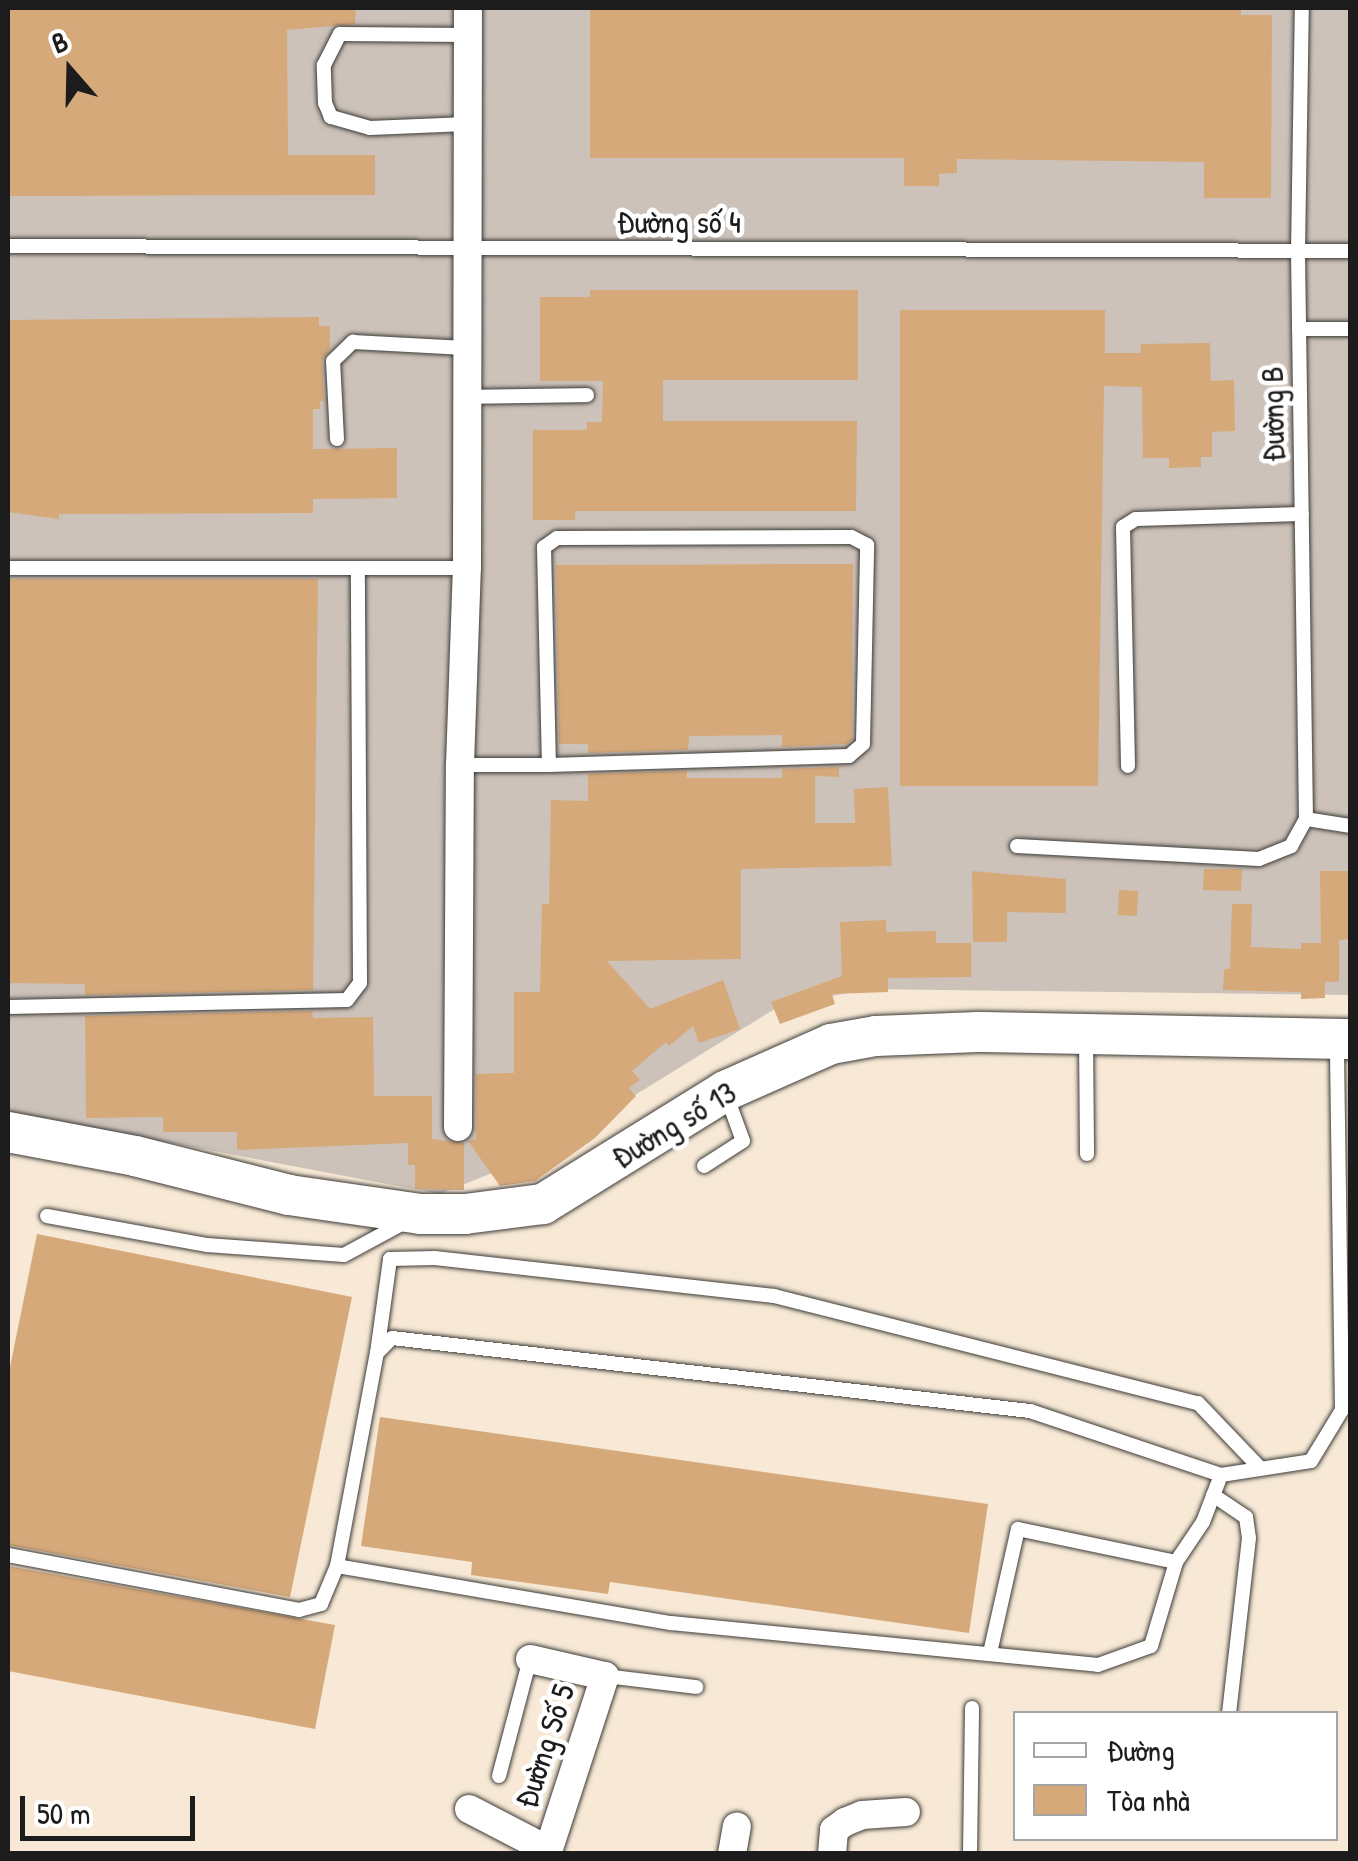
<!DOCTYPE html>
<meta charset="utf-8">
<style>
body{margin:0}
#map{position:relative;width:1358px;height:1861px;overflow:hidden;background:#f7e9d5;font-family:"Patrick Hand",sans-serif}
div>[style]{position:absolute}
.industrial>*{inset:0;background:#ccc2b9}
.building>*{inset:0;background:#d6a97a}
.roads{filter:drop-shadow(0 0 2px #3d3b38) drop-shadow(0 0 2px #3d3b38)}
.lane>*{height:14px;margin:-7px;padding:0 7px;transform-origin:7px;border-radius:7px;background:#fff}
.street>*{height:28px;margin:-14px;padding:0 14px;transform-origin:14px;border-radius:14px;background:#fff}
.secondary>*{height:40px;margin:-20px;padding:0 20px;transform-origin:20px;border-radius:20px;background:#fff}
span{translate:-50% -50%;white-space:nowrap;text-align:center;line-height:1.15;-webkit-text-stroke:9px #fff;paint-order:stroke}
.street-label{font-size:32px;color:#1c1c1c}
.frame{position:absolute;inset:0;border:10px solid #1c1c1c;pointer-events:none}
.legend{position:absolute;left:1013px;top:1711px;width:325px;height:130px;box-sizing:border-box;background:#fff;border:2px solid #a4a4a4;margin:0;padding:12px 18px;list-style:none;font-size:30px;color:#1c1c1c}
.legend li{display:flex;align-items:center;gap:20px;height:50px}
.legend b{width:50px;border:2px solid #a4a4a4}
.north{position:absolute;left:20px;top:20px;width:100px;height:100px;-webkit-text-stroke:8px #fff;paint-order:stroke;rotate:340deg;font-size:28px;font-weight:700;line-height:40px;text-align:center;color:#1c1c1c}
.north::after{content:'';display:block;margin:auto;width:35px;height:45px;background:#1c1c1c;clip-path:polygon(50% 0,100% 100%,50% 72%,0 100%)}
.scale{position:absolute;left:20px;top:1796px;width:175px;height:45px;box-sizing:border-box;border:5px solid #1c1c1c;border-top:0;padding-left:12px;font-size:30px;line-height:35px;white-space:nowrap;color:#1c1c1c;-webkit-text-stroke:8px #fff;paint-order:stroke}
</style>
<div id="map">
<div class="industrial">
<div style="clip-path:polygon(8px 8px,1350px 8px,1350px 995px,867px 989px,778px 1007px,539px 1154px,440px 1194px,8px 1112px)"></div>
</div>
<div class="building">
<div style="clip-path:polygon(8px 8px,356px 8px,355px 24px,287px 30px,288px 155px,375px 155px,375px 195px,8px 196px)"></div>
<div style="clip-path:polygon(590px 8px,1241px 8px,1241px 15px,1272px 15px,1271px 198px,1204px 198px,1204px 162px,957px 159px,957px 173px,939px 174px,939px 186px,904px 186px,904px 158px,590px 158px)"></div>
<div style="clip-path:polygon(590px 290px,858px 290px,858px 380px,663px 380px,663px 421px,857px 421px,856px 511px,575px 511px,575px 520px,533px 520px,533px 430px,587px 430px,587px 422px,602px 422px,603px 381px,540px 381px,540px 297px,590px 297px)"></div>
<div style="clip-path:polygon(900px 310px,1105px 310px,1105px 353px,1141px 353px,1141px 344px,1210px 343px,1211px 381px,1234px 380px,1235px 431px,1212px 432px,1212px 457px,1201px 457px,1201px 467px,1169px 468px,1169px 458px,1143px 458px,1142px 387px,1104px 386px,1098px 786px,900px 786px)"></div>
<div style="clip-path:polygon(319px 317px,319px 326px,330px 326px,330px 349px,322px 361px,324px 401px,320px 401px,320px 409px,313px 409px,313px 449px,397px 448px,397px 498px,313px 499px,313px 513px,59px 514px,59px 519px,8px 512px,8px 320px)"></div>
<div style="clip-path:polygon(853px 564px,852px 740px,847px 744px,782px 747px,782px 735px,689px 736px,688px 750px,588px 753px,588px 744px,559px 744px,556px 565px)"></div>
<div style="clip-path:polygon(8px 579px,318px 579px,313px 990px,85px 995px,85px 984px,8px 983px)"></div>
<div style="clip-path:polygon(839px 767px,839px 777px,815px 776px,815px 823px,855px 823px,854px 789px,888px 787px,892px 866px,741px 869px,741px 959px,607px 961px,650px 1009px,723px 980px,740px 1029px,699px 1043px,693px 1026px,669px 1046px,666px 1042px,632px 1071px,640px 1080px,629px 1088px,636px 1096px,595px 1138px,535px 1181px,500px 1186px,468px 1141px,476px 1139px,476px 1074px,514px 1073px,514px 992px,540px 992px,542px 904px,549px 904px,551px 800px,588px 801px,588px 774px,687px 771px,687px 778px,782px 778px,782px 769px)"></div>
<div style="clip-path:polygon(1204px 869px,1242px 869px,1241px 891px,1203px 890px)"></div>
<div style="clip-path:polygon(972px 871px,1066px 879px,1066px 913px,1007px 912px,1007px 942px,973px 942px)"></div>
<div style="clip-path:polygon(1320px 871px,1350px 871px,1350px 939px,1339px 940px,1339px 982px,1325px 982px,1325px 998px,1301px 999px,1301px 992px,1223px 990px,1224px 969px,1230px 969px,1232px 904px,1252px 904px,1251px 947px,1301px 949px,1301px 943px,1321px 943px)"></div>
<div style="clip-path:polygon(1119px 890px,1138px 891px,1137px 916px,1118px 915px)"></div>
<div style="clip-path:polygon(886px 920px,886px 932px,936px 931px,936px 943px,971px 943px,971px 977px,888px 978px,888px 992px,832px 994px,835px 1004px,780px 1024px,771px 1002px,842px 976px,840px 922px)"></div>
<div style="clip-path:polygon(312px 1011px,313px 1018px,373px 1017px,374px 1096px,432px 1096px,432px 1139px,464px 1143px,464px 1190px,415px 1189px,415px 1165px,408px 1165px,408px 1143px,237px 1150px,237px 1132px,163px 1132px,163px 1117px,86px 1118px,85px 1016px)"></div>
<div style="clip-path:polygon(37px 1234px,352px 1297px,290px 1597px,8px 1545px,8px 1377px)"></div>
<div style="clip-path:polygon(380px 1417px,988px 1504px,969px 1633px,610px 1582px,608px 1594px,471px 1575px,472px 1562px,361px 1546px)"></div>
<div style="clip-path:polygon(8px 1566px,335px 1625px,315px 1729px,8px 1671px)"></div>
</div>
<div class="roads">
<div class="lane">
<div style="left:467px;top:124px;width:97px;rotate:177.6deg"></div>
<div style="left:370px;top:128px;width:41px;rotate:-164.2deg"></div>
<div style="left:331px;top:117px;width:15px;rotate:-113deg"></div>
<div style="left:325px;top:103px;width:38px;rotate:-92deg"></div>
<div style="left:324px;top:65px;width:35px;rotate:-63deg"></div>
<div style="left:340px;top:34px;width:128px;rotate:0.4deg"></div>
<div style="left:8px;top:246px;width:1342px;rotate:0.21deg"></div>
<div style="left:1299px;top:329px;width:51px"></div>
<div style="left:466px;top:397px;width:121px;rotate:-0.9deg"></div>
<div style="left:337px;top:439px;width:78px;rotate:-92.9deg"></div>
<div style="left:333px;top:361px;width:28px;rotate:-44deg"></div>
<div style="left:353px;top:342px;width:112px;rotate:3.1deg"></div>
<div style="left:8px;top:568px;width:459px"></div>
<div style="left:460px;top:765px;width:89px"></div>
<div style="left:549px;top:765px;width:300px;rotate:-1.7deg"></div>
<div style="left:849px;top:756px;width:18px;rotate:-41deg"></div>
<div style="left:863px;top:744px;width:199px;rotate:-88.8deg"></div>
<div style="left:867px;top:545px;width:18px;rotate:-153deg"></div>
<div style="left:851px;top:537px;width:294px;rotate:179.8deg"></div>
<div style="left:557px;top:538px;width:16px;rotate:145deg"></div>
<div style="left:544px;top:547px;width:218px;rotate:88.7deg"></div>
<div style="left:1128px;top:766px;width:239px;rotate:-91.2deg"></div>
<div style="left:1123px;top:527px;width:15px;rotate:-32deg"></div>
<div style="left:1136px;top:519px;width:166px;rotate:-1.7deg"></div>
<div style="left:1306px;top:819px;width:45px;rotate:9deg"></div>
<div style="left:1017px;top:846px;width:242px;rotate:3.1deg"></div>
<div style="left:1259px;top:859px;width:35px;rotate:-22deg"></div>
<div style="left:1291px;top:846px;width:31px;rotate:-61deg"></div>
<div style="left:1306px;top:819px;width:567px;rotate:-90.81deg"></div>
<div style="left:1298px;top:252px;width:244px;rotate:-89.1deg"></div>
<div style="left:8px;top:1007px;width:339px;rotate:-1.2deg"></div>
<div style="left:347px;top:1000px;width:21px;rotate:-53deg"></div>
<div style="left:360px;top:983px;width:414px;rotate:-90.3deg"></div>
<div style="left:1086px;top:1037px;width:117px;rotate:89.5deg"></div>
<div style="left:704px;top:1166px;width:46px;rotate:-32.7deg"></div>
<div style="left:743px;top:1141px;width:47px;rotate:-110deg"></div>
<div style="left:47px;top:1216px;width:163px;rotate:10.3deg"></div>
<div style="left:207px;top:1245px;width:137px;rotate:4.2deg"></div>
<div style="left:344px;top:1255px;width:72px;rotate:-28.4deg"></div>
<div style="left:377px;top:1353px;width:95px;rotate:-82.1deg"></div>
<div style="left:390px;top:1259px;width:45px;rotate:-1.3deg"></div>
<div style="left:435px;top:1258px;width:341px;rotate:6.4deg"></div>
<div style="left:774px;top:1296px;width:437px;rotate:14.2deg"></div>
<div style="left:1198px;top:1403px;width:90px;rotate:46.4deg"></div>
<div style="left:1213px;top:1495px;width:40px;rotate:34deg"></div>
<div style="left:1246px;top:1517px;width:21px;rotate:82deg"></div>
<div style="left:1249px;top:1538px;width:177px;rotate:96.5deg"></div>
<div style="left:8px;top:1555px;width:296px;rotate:10.7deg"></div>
<div style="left:299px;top:1610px;width:23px;rotate:-15deg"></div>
<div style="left:321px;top:1604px;width:41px;rotate:-67.2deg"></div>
<div style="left:337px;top:1566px;width:217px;rotate:-79.4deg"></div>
<div style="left:377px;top:1353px;width:21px;rotate:-45deg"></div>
<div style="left:392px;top:1338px;width:642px;rotate:6.53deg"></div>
<div style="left:1030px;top:1411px;width:201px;rotate:18.5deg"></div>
<div style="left:1221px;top:1475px;width:91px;rotate:-8.8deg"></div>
<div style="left:1311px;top:1461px;width:60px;rotate:-58.7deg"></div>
<div style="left:1342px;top:1410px;width:366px;rotate:-90.8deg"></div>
<div style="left:337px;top:1566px;width:339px;rotate:9.7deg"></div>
<div style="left:671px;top:1623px;width:429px;rotate:5.6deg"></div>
<div style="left:1098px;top:1665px;width:56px;rotate:-19.7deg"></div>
<div style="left:1151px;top:1646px;width:88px;rotate:-73.4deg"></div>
<div style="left:1176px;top:1562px;width:48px;rotate:-56deg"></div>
<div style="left:1203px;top:1522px;width:50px;rotate:-69deg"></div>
<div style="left:990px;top:1653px;width:127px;rotate:-77.3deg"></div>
<div style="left:1018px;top:1529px;width:161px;rotate:11.8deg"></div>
<div style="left:605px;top:1676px;width:92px;rotate:6.9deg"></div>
<div style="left:499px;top:1776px;width:121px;rotate:-75.2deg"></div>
<div style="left:970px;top:1854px;width:146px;rotate:-89.2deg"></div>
</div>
<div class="street">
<div style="left:458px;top:1127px;width:362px;rotate:-89.7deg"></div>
<div style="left:460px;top:765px;width:197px;rotate:-88deg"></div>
<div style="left:467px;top:568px;width:560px;rotate:-89.9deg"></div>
<div style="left:530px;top:1659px;width:77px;rotate:12.8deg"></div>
<div style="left:605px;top:1676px;width:187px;rotate:108deg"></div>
<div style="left:469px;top:1809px;width:89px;rotate:27.4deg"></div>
<div style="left:732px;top:1854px;width:28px;rotate:-80deg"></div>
<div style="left:832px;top:1854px;width:24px;rotate:-85deg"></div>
<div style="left:834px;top:1830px;width:14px;rotate:-36deg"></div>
<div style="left:845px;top:1822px;width:18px;rotate:-22deg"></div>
<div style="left:862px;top:1815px;width:44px;rotate:-3.9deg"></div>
</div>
<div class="secondary">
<div style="left:8px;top:1132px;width:129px;rotate:10.7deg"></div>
<div style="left:135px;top:1156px;width:159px;rotate:14.2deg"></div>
<div style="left:289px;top:1195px;width:133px;rotate:8.2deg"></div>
<div style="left:421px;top:1214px;width:44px"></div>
<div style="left:465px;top:1214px;width:79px;rotate:-7.3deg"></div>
<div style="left:543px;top:1204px;width:214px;rotate:-31.8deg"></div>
<div style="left:725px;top:1091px;width:116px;rotate:-23.9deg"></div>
<div style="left:831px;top:1044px;width:46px;rotate:-10.1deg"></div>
<div style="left:876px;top:1036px;width:102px;rotate:-2.2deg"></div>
<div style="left:978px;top:1032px;width:372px;rotate:1.1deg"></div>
</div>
</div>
<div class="street-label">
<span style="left:679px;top:222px">Đường số 4</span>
<span style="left:1273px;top:414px;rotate:-91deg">Đường B</span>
<span style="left:674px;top:1125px;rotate:-31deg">Đường số 13</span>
<span style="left:545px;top:1746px;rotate:-72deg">Đường Số 5</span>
</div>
<div class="frame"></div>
<ul class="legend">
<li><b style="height:12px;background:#fff"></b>Đường</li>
<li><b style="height:28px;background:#d6a97a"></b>Tòa nhà</li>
</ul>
<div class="north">B</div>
<div class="scale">50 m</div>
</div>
